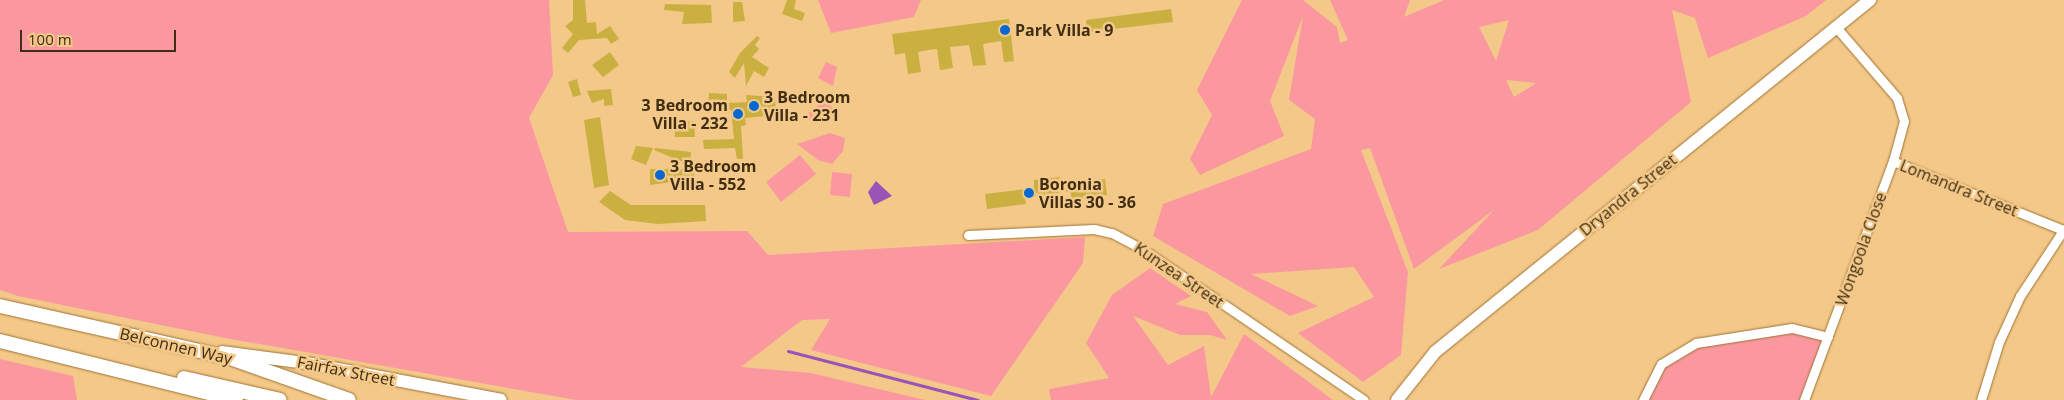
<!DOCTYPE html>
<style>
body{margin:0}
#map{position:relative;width:2064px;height:400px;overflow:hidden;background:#f4c888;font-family:"Open Sans",sans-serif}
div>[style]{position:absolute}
.green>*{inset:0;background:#fb989f}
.water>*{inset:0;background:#9c53b7}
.stream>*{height:3px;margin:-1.5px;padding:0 1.5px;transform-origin:1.5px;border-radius:1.5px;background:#9c53b7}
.building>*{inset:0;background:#cab041}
.roads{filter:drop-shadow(0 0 1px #9d7435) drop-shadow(0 0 1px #9d7435)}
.street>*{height:9px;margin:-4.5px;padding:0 4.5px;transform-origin:4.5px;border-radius:4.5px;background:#fff}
.secondary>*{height:12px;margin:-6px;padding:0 6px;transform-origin:6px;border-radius:6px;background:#fff}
.primary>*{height:14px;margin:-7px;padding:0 7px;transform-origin:7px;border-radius:7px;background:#fff}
.dots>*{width:14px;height:14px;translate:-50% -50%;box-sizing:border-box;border:2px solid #f4c888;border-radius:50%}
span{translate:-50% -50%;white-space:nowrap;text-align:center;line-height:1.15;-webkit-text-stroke:5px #f4c888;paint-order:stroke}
.poi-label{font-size:16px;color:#3f2e13;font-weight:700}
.left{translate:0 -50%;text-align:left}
.right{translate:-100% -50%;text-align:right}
.street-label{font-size:16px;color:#3f2e13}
.scale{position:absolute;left:20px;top:30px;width:156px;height:22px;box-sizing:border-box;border:2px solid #3f2e13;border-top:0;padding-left:6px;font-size:15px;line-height:18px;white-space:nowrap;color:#3f2e13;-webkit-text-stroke:4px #f4c888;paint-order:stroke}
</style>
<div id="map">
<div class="green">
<div style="clip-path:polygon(0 0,549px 0,553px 75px,529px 118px,568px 232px,747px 231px,768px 255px,1085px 237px,1083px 263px,991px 396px,811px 350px,830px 319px,802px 320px,741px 367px,811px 373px,925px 400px,576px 400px,225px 338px,18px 296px,0 290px)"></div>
<div style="clip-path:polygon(818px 0,921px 0,914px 17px,831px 33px)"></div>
<div style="clip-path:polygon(evenodd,1242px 0,1303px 0,1337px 27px,1340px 43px,1348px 40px,1330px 0,1410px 0,1404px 17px,1444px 0,1826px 0,1806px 16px,1708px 58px,1695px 18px,1672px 10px,1691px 102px,1538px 230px,1439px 269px,1494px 210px,1414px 269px,1370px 148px,1361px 150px,1408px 272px,1401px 355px,1363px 382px,1298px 333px,1374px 297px,1354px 267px,1251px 274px,1318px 306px,1290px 316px,1153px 236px,1163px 204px,1311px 149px,1315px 119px,1289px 100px,1303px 16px,1270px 101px,1284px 136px,1200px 175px,1190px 159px,1212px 115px,1197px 90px,1242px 0,1509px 20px,1496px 61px,1479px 27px,1509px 20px,1242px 0,1506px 80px,1535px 83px,1535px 84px,1514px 97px,1506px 80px)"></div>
<div style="clip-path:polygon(826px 62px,837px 67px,833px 86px,818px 78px)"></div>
<div style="clip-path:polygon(825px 99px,833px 109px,814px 124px,806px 115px)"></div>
<div style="clip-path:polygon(830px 133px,845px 138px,843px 151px,832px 164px,818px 160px,797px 144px)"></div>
<div style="clip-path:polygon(800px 155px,816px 174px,781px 202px,766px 182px)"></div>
<div style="clip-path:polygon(832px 172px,852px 174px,850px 197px,830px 195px)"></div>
<div style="clip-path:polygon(1150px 268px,1191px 296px,1175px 304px,1207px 312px,1227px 340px,1210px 335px,1180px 335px,1133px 316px,1168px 365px,1204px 346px,1211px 397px,1244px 334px,1333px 400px,1051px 400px,1049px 389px,1109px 378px,1086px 343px,1112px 295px)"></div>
<div style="clip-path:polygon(1792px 328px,1828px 337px,1804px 400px,1643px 400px,1652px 376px,1683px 348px)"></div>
<div style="clip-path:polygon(0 359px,73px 376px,77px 400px,0 400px)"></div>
</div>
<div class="water">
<div style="clip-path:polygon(876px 181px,892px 196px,874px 205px,868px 192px)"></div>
</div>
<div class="stream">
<div style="left:788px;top:351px;width:196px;rotate:14.5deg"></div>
</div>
<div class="building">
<div style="clip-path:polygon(573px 0,585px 0,587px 23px,596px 22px,597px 34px,610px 26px,619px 39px,611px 44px,607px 38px,579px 40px,568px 53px,562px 48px,573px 34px,565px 26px,573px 20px)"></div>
<div style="clip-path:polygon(787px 0,796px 0,794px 9px,805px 13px,802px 21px,782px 14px)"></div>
<div style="clip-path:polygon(733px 2px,742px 2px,745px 21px,733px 22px)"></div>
<div style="clip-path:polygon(665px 4px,711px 5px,712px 23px,682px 24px,684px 12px,664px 10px)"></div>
<div style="clip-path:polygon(1171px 9px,1173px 22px,1087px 32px,1086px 20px)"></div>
<div style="clip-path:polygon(1009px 19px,1014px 61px,1004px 62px,1001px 41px,983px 44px,986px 65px,973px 66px,969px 45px,950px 47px,953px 68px,940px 70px,937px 49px,928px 50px,918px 52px,921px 72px,908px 74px,905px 53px,895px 55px,892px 34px)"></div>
<div style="clip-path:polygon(757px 36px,760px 38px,755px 45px,759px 49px,752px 57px,769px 68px,764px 77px,754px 71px,746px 86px,744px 63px,735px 78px,729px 72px,740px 53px)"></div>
<div style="clip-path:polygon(610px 52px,619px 65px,603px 77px,592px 65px)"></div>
<div style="clip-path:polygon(577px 79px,581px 95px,573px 97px,568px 82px)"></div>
<div style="clip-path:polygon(611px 89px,613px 105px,604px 106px,604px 99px,592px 103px,587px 91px)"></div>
<div style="clip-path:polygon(709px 93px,727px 94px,727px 103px,747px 102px,746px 95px,775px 97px,776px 115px,745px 118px,746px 125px,741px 126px,743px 159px,737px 159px,735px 148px,704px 149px,703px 140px,734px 139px,731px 110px,708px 108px)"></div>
<div style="clip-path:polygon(600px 117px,609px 185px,594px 188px,584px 120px)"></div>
<div style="clip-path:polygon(694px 121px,695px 137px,675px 137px,674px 122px)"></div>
<div style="clip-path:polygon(636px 146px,653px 148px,646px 165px,631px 159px)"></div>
<div style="clip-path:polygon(655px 148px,691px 152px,690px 165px,654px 150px)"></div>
<div style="clip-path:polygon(650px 169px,694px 169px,694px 179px,650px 185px)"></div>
<div style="clip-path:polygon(1060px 177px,1061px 184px,1105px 179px,1107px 195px,1072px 199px,1070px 191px,1025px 198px,1026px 204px,987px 209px,985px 194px,1034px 188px,1034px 180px)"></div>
<div style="clip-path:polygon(610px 191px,631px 205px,705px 205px,706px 221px,658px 224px,625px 220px,599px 202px)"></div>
</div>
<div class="roads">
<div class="street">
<div style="left:1893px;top:161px;width:183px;rotate:22.1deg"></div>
<div style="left:968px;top:235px;width:126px;rotate:-2.7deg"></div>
<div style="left:1094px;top:229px;width:18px;rotate:13deg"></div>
<div style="left:1112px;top:233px;width:36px;rotate:28deg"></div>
<div style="left:1144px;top:250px;width:266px;rotate:34.3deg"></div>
<div style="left:1643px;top:400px;width:40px;rotate:-63.4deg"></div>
<div style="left:1661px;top:364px;width:41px;rotate:-31deg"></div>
<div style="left:1696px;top:343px;width:97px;rotate:-8.9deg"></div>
<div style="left:1792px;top:328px;width:37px;rotate:14deg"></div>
<div style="left:1804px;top:400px;width:255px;rotate:-69.6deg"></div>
<div style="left:1893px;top:161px;width:41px;rotate:-74.6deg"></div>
<div style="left:1904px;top:121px;width:24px;rotate:-107deg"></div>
<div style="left:1897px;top:98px;width:94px;rotate:-130.7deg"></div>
<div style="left:1981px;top:400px;width:61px;rotate:-72.8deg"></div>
<div style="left:1999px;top:342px;width:51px;rotate:-65.5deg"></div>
<div style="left:2020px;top:296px;width:80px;rotate:-56.7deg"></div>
</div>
<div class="secondary">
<div style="left:222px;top:352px;width:85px;rotate:7.5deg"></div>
<div style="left:306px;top:363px;width:198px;rotate:10.7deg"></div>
<div style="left:1397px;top:400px;width:61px;rotate:-51.6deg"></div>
<div style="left:1435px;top:352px;width:560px;rotate:-38.98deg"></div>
</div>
<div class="primary">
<div style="left:0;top:306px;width:233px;rotate:12.7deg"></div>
<div style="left:227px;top:357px;width:129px;rotate:19.4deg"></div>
<div style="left:0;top:341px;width:243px;rotate:14deg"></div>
<div style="left:184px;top:378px;width:98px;rotate:12.9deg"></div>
</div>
</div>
<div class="dots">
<div style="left:1005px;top:30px;background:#0369d1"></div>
<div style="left:754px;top:106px;background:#0369d1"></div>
<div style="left:738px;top:114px;background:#0369d1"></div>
<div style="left:660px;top:175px;background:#0369d1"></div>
<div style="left:1029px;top:193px;background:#0369d1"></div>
</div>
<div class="poi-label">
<span class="left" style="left:1015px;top:30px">Park Villa - 9</span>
<span class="left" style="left:764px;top:106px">3 Bedroom<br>Villa - 231</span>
<span class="right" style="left:728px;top:114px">3 Bedroom<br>Villa - 232</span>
<span class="left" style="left:670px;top:175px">3 Bedroom<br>Villa - 552</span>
<span class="left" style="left:1039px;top:193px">Boronia<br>Villas 30 - 36</span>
</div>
<div class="street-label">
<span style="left:1959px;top:188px;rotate:22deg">Lomandra Street</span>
<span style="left:1628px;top:195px;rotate:-39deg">Dryandra Street</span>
<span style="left:1861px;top:249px;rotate:-70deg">Wongoola Close</span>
<span style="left:1179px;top:275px;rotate:34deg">Kunzea Street</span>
<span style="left:176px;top:346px;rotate:13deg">Belconnen Way</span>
<span style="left:346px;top:371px;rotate:11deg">Fairfax Street</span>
</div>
<div class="scale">100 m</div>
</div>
